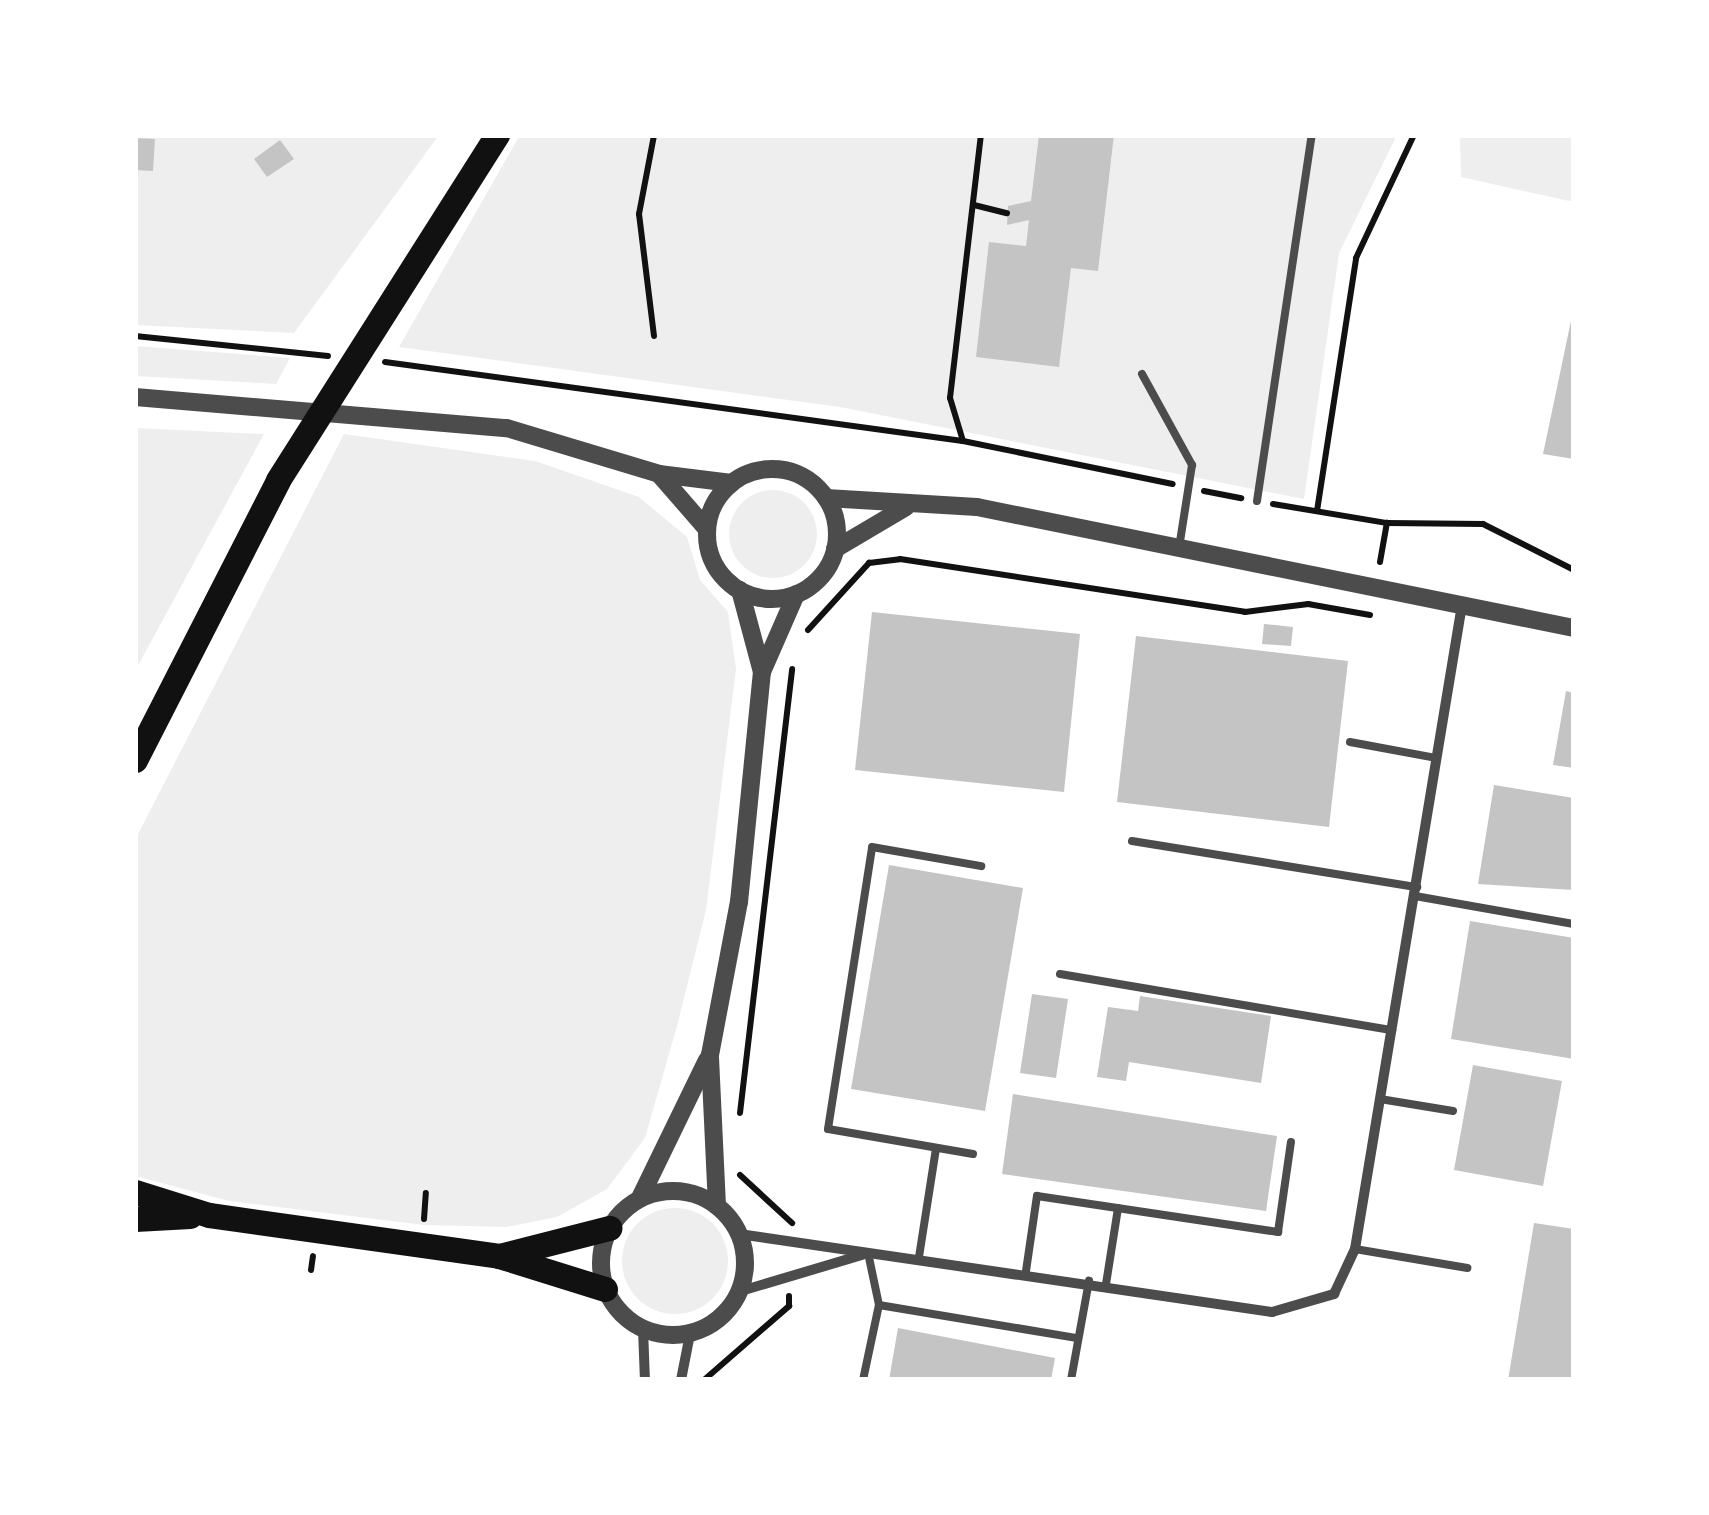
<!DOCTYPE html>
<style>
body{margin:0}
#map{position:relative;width:1709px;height:1515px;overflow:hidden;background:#fff;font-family:"Open Sans",sans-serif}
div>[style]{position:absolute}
.green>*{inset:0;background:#eee}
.round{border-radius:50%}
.building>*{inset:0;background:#c4c4c4}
.path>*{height:6px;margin:-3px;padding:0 3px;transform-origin:3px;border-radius:3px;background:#111}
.service>*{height:8px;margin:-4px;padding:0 4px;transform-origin:4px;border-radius:4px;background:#4c4c4c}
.minor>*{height:10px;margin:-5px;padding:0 5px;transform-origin:5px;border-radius:5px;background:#4c4c4c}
.tertiary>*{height:18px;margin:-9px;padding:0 9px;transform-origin:9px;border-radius:9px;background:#4c4c4c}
.tertiary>.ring{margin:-9px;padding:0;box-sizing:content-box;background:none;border:18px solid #4c4c4c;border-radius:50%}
.trunk>*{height:25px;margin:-12.5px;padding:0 12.5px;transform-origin:12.5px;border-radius:12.5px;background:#111}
span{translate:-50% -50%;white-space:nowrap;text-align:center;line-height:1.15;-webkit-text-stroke:10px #fff;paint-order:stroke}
.frame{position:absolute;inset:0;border:138px solid #fff;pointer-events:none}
</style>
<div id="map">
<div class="green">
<div style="clip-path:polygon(135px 135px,439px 135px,294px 333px,135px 325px)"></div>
<div style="clip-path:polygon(520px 135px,1397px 135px,1339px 253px,1304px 499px,840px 407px,399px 347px)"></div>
<div style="clip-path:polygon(1460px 135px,1574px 135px,1574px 202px,1461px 177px)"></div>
<div style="clip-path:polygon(135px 346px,290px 358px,276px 384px,135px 376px)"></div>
<div style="clip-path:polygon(135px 428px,264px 434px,135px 671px)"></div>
<div style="clip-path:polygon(344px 434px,535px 461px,639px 497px,687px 537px,700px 580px,728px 612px,736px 669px,706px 910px,677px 1026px,645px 1138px,607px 1189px,557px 1217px,507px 1227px,424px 1225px,229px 1201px,135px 1176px,135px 840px)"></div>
<div class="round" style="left:729px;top:490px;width:88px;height:88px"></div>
<div class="round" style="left:622px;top:1208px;width:106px;height:106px"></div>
</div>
<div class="building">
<div style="clip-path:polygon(1039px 135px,1114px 135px,1098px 271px,1071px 268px,1059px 367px,976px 357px,989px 242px,1026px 246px,1029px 220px,1007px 225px,1008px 206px,1031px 201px)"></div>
<div style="clip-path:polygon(135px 138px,155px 139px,153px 171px,135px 170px)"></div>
<div style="clip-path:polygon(280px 140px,294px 159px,267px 177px,254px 159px)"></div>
<div style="clip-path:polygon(1572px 316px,1574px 316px,1574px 459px,1543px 454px)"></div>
<div style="clip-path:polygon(872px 612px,1080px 634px,1064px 792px,855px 770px)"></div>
<div style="clip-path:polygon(1264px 624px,1293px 627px,1291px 646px,1262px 644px)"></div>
<div style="clip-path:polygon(1136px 636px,1348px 661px,1329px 827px,1117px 802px)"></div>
<div style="clip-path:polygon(1566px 691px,1574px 693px,1574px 768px,1553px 765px)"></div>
<div style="clip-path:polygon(1494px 785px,1574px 798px,1574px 890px,1478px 884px)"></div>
<div style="clip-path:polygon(889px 865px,1023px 888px,985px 1111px,851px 1089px)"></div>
<div style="clip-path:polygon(1470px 921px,1574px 938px,1574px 1059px,1451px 1039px)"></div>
<div style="clip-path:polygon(1032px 994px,1068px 999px,1056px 1078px,1020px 1073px)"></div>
<div style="clip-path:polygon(1140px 996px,1271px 1016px,1261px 1083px,1129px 1062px,1126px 1081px,1097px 1077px,1108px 1007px,1138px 1011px)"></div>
<div style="clip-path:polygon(1473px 1065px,1562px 1081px,1543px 1186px,1454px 1170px)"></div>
<div style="clip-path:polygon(1013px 1094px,1277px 1136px,1266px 1211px,1002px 1174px)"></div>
<div style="clip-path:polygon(1534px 1223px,1574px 1229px,1574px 1380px,1508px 1380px)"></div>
<div style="clip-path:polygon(898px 1328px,1055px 1358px,1051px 1380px,889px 1380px)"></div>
</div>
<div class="path">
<div style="left:974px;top:205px;width:34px;rotate:14deg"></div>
<div style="left:135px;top:336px;width:194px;rotate:5.9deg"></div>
<div style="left:654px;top:336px;width:123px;rotate:-97deg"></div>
<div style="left:639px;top:214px;width:80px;rotate:-79.2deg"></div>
<div style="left:385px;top:362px;width:583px;rotate:7.78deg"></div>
<div style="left:963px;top:441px;width:214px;rotate:11.6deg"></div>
<div style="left:963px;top:441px;width:45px;rotate:-106.8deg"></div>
<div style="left:950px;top:398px;width:265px;rotate:-83.3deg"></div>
<div style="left:1204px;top:491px;width:38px;rotate:11deg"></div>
<div style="left:1273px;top:504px;width:116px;rotate:9.5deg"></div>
<div style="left:1387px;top:523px;width:96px;rotate:0.6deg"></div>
<div style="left:1483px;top:524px;width:102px;rotate:26.8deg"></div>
<div style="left:1317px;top:511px;width:256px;rotate:-81.2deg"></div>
<div style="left:1356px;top:258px;width:136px;rotate:-64.8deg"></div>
<div style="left:1380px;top:562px;width:40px;rotate:-80deg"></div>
<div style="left:808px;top:630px;width:91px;rotate:-47.7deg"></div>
<div style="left:869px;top:563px;width:31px;rotate:-7deg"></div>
<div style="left:900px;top:559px;width:349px;rotate:8.7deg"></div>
<div style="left:1245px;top:612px;width:64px;rotate:-7.2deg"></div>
<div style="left:1308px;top:604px;width:63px;rotate:10.1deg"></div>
<div style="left:740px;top:1113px;width:447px;rotate:-83.3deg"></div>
<div style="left:740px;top:1175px;width:71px;rotate:42.7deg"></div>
<div style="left:424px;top:1219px;width:26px;rotate:-86deg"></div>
<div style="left:311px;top:1270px;width:14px;rotate:-82deg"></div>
<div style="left:704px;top:1380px;width:113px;rotate:-41deg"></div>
<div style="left:789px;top:1306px;width:10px;rotate:-90deg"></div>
</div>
<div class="service">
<div style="left:1142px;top:374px;width:104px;rotate:61.2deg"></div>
<div style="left:1192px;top:465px;width:84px;rotate:98.9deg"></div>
<div style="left:1257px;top:501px;width:370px;rotate:-81.5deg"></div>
<div style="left:1350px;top:742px;width:87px;rotate:10.5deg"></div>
<div style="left:1132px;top:841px;width:289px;rotate:9.2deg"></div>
<div style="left:1415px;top:896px;width:161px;rotate:10deg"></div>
<div style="left:1060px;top:974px;width:337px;rotate:9.6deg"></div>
<div style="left:1380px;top:1099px;width:74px;rotate:9.3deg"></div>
<div style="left:973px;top:1154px;width:147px;rotate:-170.2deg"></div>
<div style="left:828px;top:1129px;width:285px;rotate:-81.1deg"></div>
<div style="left:872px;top:847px;width:111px;rotate:9.9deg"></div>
<div style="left:1355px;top:1249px;width:114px;rotate:9.6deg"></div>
<div style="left:919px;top:1257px;width:110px;rotate:-81.1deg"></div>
<div style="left:1026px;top:1271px;width:76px;rotate:-81.7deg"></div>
<div style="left:1037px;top:1196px;width:244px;rotate:8.5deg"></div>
<div style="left:1278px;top:1232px;width:91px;rotate:-81.8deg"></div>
<div style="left:1106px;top:1284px;width:77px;rotate:-81deg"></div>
<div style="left:879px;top:1305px;width:201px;rotate:9.5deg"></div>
<div style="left:863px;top:1380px;width:77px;rotate:-78deg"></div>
<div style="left:879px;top:1305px;width:53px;rotate:-101.9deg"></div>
<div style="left:1071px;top:1380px;width:101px;rotate:-79.7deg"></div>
</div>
<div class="minor">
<div style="left:739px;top:1234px;width:539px;rotate:8.33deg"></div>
<div style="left:1272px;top:1312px;width:65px;rotate:-16.2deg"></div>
<div style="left:1334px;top:1294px;width:50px;rotate:-65deg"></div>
<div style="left:1355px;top:1249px;width:653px;rotate:-80.57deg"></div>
<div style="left:741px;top:1291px;width:126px;rotate:-16.6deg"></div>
<div style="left:643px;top:1329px;width:51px;rotate:87.8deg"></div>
<div style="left:681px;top:1380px;width:47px;rotate:-78.9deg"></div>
</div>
<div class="tertiary">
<div style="left:135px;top:397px;width:373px;rotate:4.8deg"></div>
<div style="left:507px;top:428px;width:159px;rotate:16.8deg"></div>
<div style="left:659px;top:474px;width:73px;rotate:7.1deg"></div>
<div class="ring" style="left:707px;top:469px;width:112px;height:112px"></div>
<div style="left:659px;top:474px;width:70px;rotate:49deg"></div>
<div style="left:826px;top:498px;width:151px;rotate:3.4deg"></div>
<div style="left:977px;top:507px;width:609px;rotate:11.46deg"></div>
<div style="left:835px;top:549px;width:82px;rotate:-30.6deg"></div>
<div style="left:740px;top:590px;width:85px;rotate:75deg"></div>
<div class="ring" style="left:601px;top:1191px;width:126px;height:126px"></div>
<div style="left:640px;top:1198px;width:153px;rotate:-64.1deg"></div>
<div style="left:717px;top:1206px;width:151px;rotate:-92.7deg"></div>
<div style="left:710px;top:1055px;width:156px;rotate:-79.3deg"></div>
<div style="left:739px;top:902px;width:231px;rotate:-84.3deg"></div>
<div style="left:762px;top:672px;width:85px;rotate:-66.4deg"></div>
</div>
<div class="trunk">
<div style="left:135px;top:760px;width:314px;rotate:-62.9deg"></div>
<div style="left:278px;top:480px;width:409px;rotate:-57.6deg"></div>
<div style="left:135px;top:1192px;width:77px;rotate:17.3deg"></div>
<div style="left:209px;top:1215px;width:293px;rotate:8deg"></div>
<div style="left:499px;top:1256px;width:111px;rotate:17.3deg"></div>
<div style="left:135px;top:1219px;width:55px;rotate:-3.1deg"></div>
<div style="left:499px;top:1256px;width:114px;rotate:-14.3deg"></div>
</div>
<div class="frame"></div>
</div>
